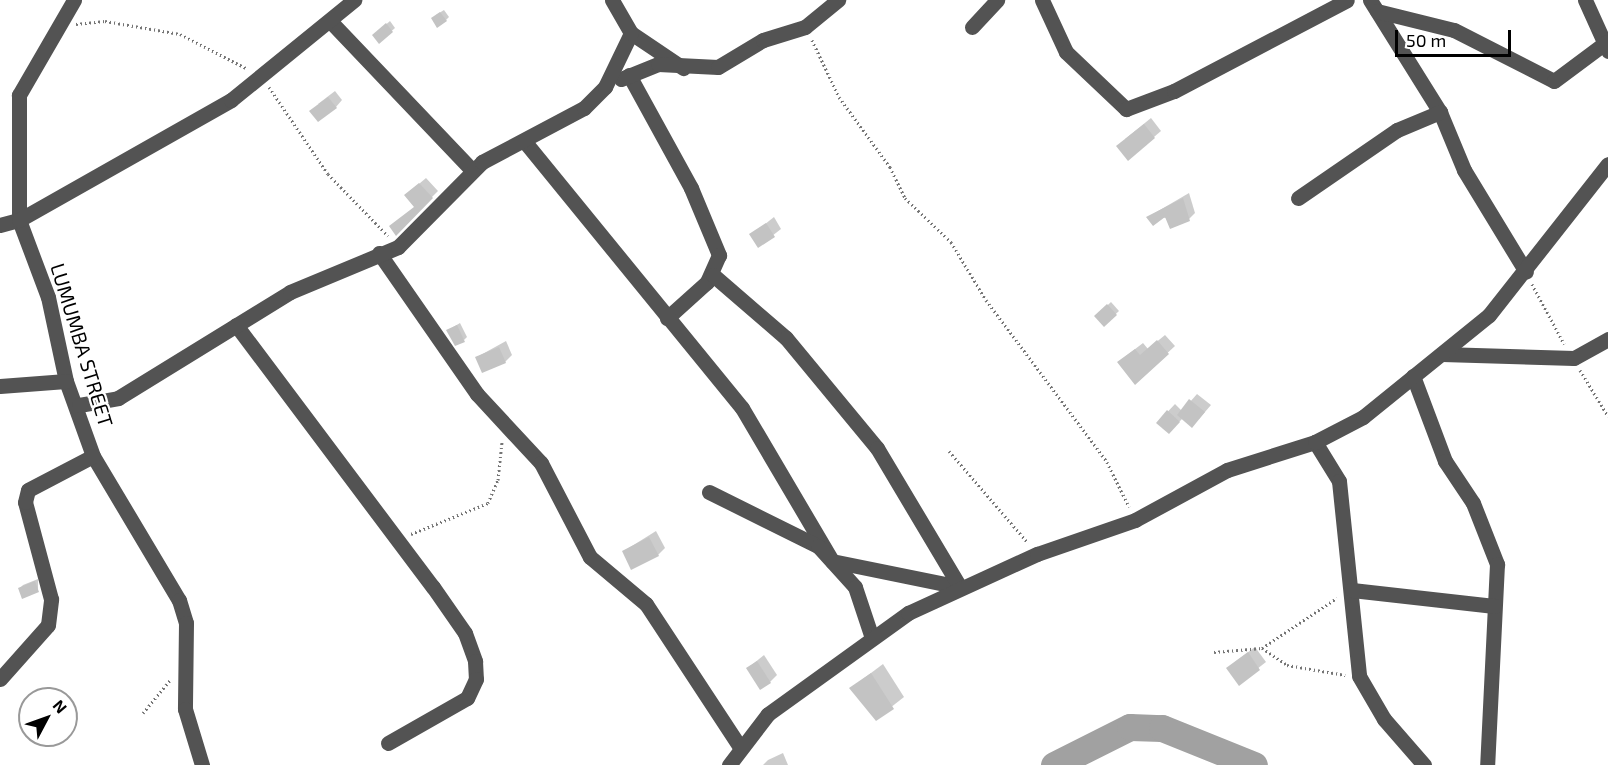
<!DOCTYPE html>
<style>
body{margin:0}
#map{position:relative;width:1608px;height:765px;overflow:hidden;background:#fff;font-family:"Exo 2",sans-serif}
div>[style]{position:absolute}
.shadow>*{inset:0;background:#0003}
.river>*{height:27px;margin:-13.5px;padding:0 13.5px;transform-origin:13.5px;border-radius:13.5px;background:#a1a1a1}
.building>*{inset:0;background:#c3c3c3}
.path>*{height:3px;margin-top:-1.5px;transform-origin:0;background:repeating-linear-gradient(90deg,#757575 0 1.5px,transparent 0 4.5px)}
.minor>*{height:15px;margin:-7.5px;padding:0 7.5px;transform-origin:7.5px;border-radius:7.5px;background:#535353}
span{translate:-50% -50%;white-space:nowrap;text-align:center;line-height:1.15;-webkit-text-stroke:4.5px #fff;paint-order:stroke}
.street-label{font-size:20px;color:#000}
.north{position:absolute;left:18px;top:687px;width:60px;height:60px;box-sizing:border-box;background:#fff;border:2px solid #999;border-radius:50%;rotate:49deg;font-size:16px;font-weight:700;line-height:24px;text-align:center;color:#000}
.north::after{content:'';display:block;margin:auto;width:21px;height:27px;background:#000;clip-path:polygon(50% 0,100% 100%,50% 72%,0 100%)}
.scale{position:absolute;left:1395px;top:30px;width:116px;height:27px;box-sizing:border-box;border:3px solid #000;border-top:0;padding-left:8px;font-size:18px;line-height:21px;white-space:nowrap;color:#000;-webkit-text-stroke:4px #fff;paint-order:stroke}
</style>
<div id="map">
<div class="shadow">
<div style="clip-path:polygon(444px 10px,449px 17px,446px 20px,436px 15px)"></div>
<div style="clip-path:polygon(390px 21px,395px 28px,379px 42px,374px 35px)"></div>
<div style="clip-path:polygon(335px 91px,342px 100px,336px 107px,318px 104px)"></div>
<div style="clip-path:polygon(1151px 118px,1161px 131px,1154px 137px,1125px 139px)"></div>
<div style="clip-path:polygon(426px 178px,438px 191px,396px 233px,415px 206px,413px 189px)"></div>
<div style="clip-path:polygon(1189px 193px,1195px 213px,1189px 219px,1148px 217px)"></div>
<div style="clip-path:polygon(774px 217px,781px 229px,759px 246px,751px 235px)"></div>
<div style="clip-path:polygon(1111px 302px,1119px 311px,1104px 325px,1096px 316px)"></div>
<div style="clip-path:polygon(460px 323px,467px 337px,464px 340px,448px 330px)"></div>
<div style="clip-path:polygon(1165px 335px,1175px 346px,1135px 383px,1126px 356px,1143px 343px,1148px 349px)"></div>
<div style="clip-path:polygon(506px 341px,512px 355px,505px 362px,477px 357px)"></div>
<div style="clip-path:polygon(1197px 394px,1211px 405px,1199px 419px,1183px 418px,1169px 432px,1158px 422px,1175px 404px,1182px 411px)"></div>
<div style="clip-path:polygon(656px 531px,665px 548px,658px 555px,624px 551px)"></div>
<div style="clip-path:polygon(38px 579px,38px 591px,20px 588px,23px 585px)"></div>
<div style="clip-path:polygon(1255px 647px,1266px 662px,1239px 683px,1235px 662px)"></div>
<div style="clip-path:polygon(764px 655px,777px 675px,770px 682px,748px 668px)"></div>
<div style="clip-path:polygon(883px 664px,904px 697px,876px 719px,851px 688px)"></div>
<div style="clip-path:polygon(783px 753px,788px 765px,763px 765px,768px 760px)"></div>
</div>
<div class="river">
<div style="left:1054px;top:765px;width:85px;rotate:-26.6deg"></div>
<div style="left:1130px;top:727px;width:32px;rotate:2deg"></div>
<div style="left:1162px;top:728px;width:99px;rotate:21.9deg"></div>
</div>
<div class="building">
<div style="clip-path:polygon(440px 12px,447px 21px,437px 28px,431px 18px)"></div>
<div style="clip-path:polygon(386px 23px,393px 32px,379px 44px,372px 35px)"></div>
<div style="clip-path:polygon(328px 97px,337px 108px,318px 122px,309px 111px)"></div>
<div style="clip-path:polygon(1144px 124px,1155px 138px,1128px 161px,1116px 146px)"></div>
<div style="clip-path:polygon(419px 183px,433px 198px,396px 236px,389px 226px,414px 207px,404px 195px)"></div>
<div style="clip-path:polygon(1183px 198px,1190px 221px,1170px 229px,1165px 217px,1153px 226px,1146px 217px)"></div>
<div style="clip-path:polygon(766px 223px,775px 237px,758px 248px,749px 234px)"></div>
<div style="clip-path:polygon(1107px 304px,1117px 315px,1104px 327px,1094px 316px)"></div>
<div style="clip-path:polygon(457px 325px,465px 342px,455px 346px,446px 330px)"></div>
<div style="clip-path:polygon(1157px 340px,1169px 354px,1135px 385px,1117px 362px,1135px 349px,1140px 355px)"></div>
<div style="clip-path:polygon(499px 347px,506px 363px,482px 373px,475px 357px)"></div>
<div style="clip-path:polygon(1189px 399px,1205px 412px,1192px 428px,1177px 415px)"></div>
<div style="clip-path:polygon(1167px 410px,1180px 422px,1169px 434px,1156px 423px)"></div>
<div style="clip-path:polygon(649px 537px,659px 556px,631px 570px,622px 551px)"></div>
<div style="clip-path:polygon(35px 581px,39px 592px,22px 599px,18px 588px)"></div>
<div style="clip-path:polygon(1248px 652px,1260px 670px,1239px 686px,1226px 668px)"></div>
<div style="clip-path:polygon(757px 661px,771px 683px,760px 690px,746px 668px)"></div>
<div style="clip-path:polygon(871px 673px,894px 709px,876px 721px,849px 688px)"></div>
</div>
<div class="path">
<div style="left:76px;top:24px;width:29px;rotate:-6deg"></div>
<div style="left:105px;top:21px;width:76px;rotate:9.8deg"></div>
<div style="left:180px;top:34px;width:74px;rotate:27.3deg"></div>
<div style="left:812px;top:40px;width:63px;rotate:64.7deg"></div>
<div style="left:839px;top:97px;width:87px;rotate:53.9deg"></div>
<div style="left:890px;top:167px;width:34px;rotate:64deg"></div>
<div style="left:905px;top:198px;width:64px;rotate:43.7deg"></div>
<div style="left:951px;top:242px;width:68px;rotate:58.9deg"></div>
<div style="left:986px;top:300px;width:202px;rotate:53.2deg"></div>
<div style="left:1107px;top:462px;width:50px;rotate:63.9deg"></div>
<div style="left:269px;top:87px;width:105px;rotate:55.9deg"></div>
<div style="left:328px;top:174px;width:86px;rotate:45.9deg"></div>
<div style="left:1532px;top:284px;width:68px;rotate:61.9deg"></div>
<div style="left:1580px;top:370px;width:54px;rotate:58.7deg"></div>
<div style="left:949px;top:451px;width:121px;rotate:49.3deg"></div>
<div style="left:411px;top:534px;width:83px;rotate:-21.9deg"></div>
<div style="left:488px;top:503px;width:25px;rotate:-67deg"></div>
<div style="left:498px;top:480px;width:38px;rotate:-84deg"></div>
<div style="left:1262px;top:648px;width:30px;rotate:34deg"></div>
<div style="left:1287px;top:665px;width:59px;rotate:9.8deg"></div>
<div style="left:1214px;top:652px;width:48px;rotate:-4.8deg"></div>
<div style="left:1262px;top:648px;width:90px;rotate:-33.7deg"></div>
<div style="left:143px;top:713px;width:44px;rotate:-50.5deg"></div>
</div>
<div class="minor">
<div style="left:74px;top:0;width:110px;rotate:120.1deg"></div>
<div style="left:19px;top:95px;width:125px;rotate:90deg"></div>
<div style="left:19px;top:220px;width:82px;rotate:69.4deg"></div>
<div style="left:48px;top:297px;width:86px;rotate:77.9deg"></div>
<div style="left:66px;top:381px;width:80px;rotate:70.2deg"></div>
<div style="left:93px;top:456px;width:168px;rotate:59.2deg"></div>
<div style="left:179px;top:600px;width:24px;rotate:73deg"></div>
<div style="left:186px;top:623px;width:86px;rotate:90.7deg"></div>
<div style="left:185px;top:709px;width:59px;rotate:73.1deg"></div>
<div style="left:1042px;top:0;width:57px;rotate:65.2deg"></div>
<div style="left:1066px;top:52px;width:83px;rotate:43.5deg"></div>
<div style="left:1126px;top:109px;width:51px;rotate:-20.6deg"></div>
<div style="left:1174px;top:91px;width:195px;rotate:-27.7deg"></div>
<div style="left:1370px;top:0;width:132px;rotate:58deg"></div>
<div style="left:1440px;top:112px;width:63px;rotate:67.5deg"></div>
<div style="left:1464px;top:170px;width:119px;rotate:58.7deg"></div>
<div style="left:1585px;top:0;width:56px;rotate:65.7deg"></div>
<div style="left:1377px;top:11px;width:79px;rotate:13.9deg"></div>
<div style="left:1454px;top:30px;width:112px;rotate:27deg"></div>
<div style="left:1554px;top:81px;width:64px;rotate:-36.7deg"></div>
<div style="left:331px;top:22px;width:204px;rotate:46.4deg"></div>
<div style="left:972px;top:27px;width:37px;rotate:-47deg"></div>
<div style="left:631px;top:33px;width:63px;rotate:33.9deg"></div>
<div style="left:629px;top:75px;width:129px;rotate:61.2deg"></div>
<div style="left:691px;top:188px;width:73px;rotate:67.3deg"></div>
<div style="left:719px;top:255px;width:30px;rotate:114deg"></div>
<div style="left:707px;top:282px;width:54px;rotate:138deg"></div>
<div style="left:621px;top:79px;width:40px;rotate:-22deg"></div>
<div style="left:658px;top:64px;width:60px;rotate:2.9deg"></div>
<div style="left:718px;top:67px;width:52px;rotate:-31deg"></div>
<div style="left:763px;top:40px;width:44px;rotate:-17.2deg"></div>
<div style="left:805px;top:27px;width:43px;rotate:-39.3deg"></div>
<div style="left:525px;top:142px;width:343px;rotate:50.8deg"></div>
<div style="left:742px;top:408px;width:178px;rotate:59.5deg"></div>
<div style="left:832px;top:561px;width:131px;rotate:11.5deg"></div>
<div style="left:1298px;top:198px;width:120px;rotate:-34.5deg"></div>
<div style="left:1397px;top:130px;width:47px;rotate:-22.7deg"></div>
<div style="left:0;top:225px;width:20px;rotate:-15deg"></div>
<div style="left:19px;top:220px;width:244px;rotate:-29.5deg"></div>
<div style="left:231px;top:100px;width:159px;rotate:-39.1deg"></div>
<div style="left:379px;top:253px;width:172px;rotate:55.2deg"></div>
<div style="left:477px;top:394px;width:94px;rotate:47.2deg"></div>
<div style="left:541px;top:463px;width:106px;rotate:62.5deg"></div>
<div style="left:590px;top:557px;width:73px;rotate:40deg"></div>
<div style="left:646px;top:604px;width:171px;rotate:56.7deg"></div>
<div style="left:713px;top:275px;width:96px;rotate:40.8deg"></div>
<div style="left:786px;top:338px;width:143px;rotate:50.4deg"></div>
<div style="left:877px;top:448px;width:162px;rotate:59.2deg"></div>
<div style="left:236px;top:325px;width:328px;rotate:53.1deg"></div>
<div style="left:433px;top:587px;width:56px;rotate:55.2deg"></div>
<div style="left:465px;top:633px;width:30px;rotate:70deg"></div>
<div style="left:475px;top:661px;width:18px;rotate:87deg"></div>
<div style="left:476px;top:679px;width:21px;rotate:115deg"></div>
<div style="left:467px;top:698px;width:91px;rotate:150.3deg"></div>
<div style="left:1442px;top:354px;width:132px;rotate:1.7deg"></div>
<div style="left:1574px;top:358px;width:39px;rotate:-29deg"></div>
<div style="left:1413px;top:376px;width:91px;rotate:69.4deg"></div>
<div style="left:1445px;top:461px;width:50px;rotate:56.3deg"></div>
<div style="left:1473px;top:503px;width:66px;rotate:68.5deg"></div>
<div style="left:1497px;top:564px;width:201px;rotate:92.8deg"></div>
<div style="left:0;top:386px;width:66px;rotate:-4.3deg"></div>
<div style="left:79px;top:405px;width:40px;rotate:-10deg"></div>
<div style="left:118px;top:398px;width:202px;rotate:-31.6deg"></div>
<div style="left:290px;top:292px;width:117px;rotate:-22.6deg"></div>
<div style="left:398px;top:247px;width:120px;rotate:-45.3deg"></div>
<div style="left:482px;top:162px;width:115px;rotate:-27.9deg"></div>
<div style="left:584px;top:108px;width:30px;rotate:-45deg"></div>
<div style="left:605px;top:87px;width:60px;rotate:-64.3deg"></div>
<div style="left:631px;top:33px;width:38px;rotate:-120deg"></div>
<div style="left:1315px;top:442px;width:46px;rotate:58.4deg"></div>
<div style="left:1339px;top:481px;width:196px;rotate:84.1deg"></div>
<div style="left:1359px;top:676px;width:50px;rotate:59.8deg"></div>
<div style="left:1384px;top:719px;width:61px;rotate:49deg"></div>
<div style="left:709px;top:492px;width:122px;rotate:26.4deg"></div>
<div style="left:818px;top:546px;width:55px;rotate:47.9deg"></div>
<div style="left:855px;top:587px;width:54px;rotate:71.6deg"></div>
<div style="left:1352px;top:590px;width:143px;rotate:6.4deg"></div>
<div style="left:0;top:679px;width:72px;rotate:-48.4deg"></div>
<div style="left:48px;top:625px;width:26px;rotate:-83deg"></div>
<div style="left:51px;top:599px;width:100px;rotate:-105deg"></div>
<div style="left:25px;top:502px;width:12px;rotate:-76deg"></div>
<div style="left:28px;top:490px;width:73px;rotate:-27.6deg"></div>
<div style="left:729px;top:765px;width:64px;rotate:-52.6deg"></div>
<div style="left:768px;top:714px;width:173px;rotate:-35.8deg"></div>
<div style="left:908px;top:613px;width:142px;rotate:-24.6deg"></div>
<div style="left:1037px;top:554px;width:104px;rotate:-19.1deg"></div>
<div style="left:1135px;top:520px;width:105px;rotate:-28.5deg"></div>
<div style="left:1227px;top:470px;width:92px;rotate:-17.7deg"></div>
<div style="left:1315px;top:442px;width:54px;rotate:-27.5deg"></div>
<div style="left:1363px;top:417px;width:162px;rotate:-39deg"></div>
<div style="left:1489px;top:315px;width:192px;rotate:-51.8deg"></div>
</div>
<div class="street-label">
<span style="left:82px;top:345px;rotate:73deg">LUMUMBA STREET</span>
</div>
<div class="north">N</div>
<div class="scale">50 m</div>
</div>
